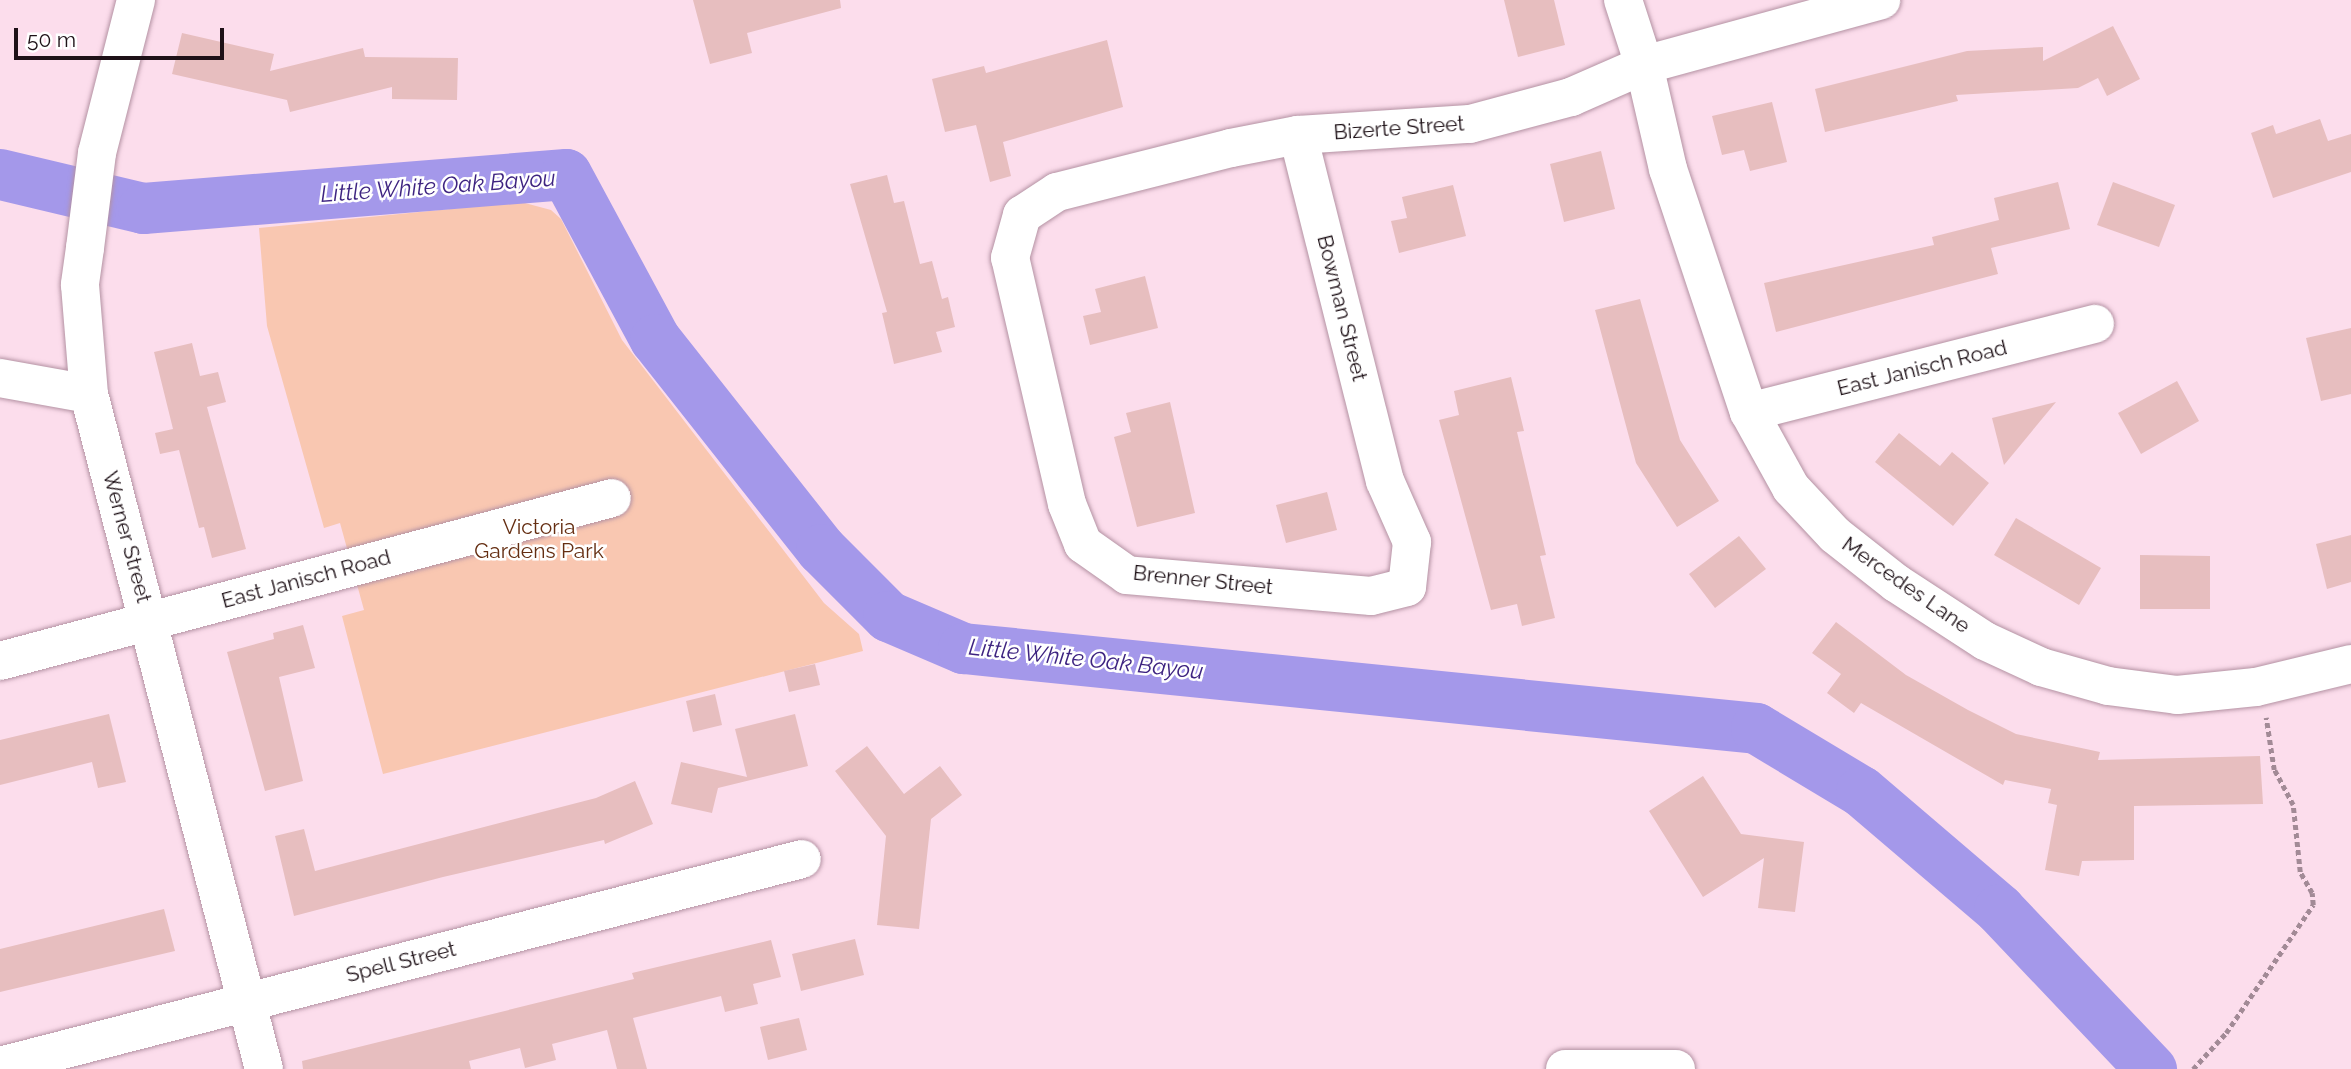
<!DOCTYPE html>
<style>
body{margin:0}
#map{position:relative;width:2351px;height:1069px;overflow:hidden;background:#fcddec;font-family:Raleway,sans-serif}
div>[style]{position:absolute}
.green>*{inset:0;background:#f9c7b1}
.river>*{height:51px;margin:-25.5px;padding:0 25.5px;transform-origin:25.5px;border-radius:25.5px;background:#a498ea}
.building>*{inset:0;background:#e7bebf}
.path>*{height:4.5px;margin-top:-2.25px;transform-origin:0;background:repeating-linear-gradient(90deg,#a28a96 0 5px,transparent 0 8.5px)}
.roads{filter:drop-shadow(0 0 2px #b492a3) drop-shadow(0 0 2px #b492a3)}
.minor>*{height:38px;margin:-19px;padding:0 19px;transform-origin:19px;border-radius:19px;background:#fff}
span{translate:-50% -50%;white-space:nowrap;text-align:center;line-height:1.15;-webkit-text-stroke:5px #fff;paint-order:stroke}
.street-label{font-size:21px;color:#1e1117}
.park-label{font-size:21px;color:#652e12}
.water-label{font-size:23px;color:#3e2481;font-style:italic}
.scale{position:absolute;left:14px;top:28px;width:210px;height:32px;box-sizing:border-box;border:4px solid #1e1117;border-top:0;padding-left:9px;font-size:21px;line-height:24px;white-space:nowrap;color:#1e1117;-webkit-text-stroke:5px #fff;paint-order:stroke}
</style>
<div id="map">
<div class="green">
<div style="clip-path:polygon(521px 202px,551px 210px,561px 219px,622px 340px,824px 603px,859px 634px,863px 651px,383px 774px,342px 616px,364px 610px,340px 523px,324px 528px,267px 326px,259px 228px)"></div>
</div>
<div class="river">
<div style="left:0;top:174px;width:147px;rotate:13.4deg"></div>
<div style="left:143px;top:208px;width:424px;rotate:-4.6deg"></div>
<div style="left:566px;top:174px;width:187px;rotate:61.7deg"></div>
<div style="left:655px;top:339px;width:268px;rotate:51.7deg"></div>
<div style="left:821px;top:549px;width:95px;rotate:45deg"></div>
<div style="left:888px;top:616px;width:82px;rotate:23.1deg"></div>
<div style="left:963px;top:648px;width:797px;rotate:5.76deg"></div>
<div style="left:1756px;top:728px;width:122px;rotate:31deg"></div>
<div style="left:1861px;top:791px;width:182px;rotate:40.5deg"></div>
<div style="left:1999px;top:909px;width:221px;rotate:46.5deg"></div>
</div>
<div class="building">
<div style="clip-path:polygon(693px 0,840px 0,841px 8px,747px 33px,752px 53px,710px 64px)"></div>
<div style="clip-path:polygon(1504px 0,1554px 0,1565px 45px,1518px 57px)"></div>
<div style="clip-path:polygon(2113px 26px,2140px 79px,2107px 96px,2098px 78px,2078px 88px,1956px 95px,1958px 101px,1825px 132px,1815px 89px,1967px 51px,2043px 47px,2043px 61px)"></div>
<div style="clip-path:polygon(182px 33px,274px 54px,270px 71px,363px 48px,365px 57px,458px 58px,457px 100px,392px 99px,392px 87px,290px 112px,287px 100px,172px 74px)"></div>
<div style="clip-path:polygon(1107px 40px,1123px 107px,1003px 142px,1011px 176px,990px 182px,976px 125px,945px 132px,932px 79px,984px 66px,986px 73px)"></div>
<div style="clip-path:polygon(1772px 102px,1787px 162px,1750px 171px,1744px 150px,1722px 155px,1712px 116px)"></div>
<div style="clip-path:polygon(2320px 119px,2328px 141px,2351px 134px,2351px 172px,2273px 198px,2251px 133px,2273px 125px,2276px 134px)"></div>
<div style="clip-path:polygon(1601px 151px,1615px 209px,1564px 222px,1550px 164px)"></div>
<div style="clip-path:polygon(887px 175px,894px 203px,904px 201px,920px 264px,932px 261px,942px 299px,948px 297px,955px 327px,936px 332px,942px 352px,894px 364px,882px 313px,887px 312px,850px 184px)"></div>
<div style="clip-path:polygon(2058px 182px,2070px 229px,1991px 248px,1998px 274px,1776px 332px,1764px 283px,1934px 245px,1932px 237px,1999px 220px,1994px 198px)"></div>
<div style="clip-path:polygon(2113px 182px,2175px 205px,2159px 247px,2097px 225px)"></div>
<div style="clip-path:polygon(1453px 185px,1466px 236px,1399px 253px,1391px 221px,1407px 218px,1402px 197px)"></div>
<div style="clip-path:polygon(1145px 276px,1158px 328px,1090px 345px,1083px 316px,1101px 312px,1095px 289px)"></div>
<div style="clip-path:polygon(1640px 299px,1680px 440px,1719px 501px,1677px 527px,1636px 463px,1595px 310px)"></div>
<div style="clip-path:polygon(2351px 328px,2351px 394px,2321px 401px,2306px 338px)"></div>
<div style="clip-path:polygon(192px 343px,200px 376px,218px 372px,226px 402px,207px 407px,246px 549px,212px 558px,204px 527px,199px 528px,179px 450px,160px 454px,155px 433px,173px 429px,154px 352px)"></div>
<div style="clip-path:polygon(1511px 377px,1524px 431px,1517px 432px,1546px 555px,1540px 556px,1555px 618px,1522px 626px,1517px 604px,1491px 610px,1439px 420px,1459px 415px,1454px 391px)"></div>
<div style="clip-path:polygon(2177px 381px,2199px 421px,2141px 454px,2118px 413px)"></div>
<div style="clip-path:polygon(1170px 402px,1195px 513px,1137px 527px,1114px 437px,1131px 432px,1126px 413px)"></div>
<div style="clip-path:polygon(2056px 402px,2004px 465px,1992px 418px)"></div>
<div style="clip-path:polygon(1899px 433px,1940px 466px,1952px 452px,1989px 483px,1953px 526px,1875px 462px)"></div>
<div style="clip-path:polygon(1327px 492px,1337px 530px,1286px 543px,1276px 505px)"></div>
<div style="clip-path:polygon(2016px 518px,2101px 568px,2079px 605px,1994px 555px)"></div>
<div style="clip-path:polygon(2351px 535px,2351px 582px,2327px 589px,2316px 544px)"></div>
<div style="clip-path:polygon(1739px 536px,1766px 569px,1715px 608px,1689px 574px)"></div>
<div style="clip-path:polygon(2140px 555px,2210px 556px,2210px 609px,2140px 609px)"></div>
<div style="clip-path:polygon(1836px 622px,1906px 675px,1968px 710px,2016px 734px,2100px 752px,2098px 760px,2260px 756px,2263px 804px,2134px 806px,2134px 860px,2082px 861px,2079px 876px,2045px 870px,2057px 805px,2048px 803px,2051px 789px,2005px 780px,2003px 785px,1861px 703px,1854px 713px,1827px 693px,1841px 674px,1812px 653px)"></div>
<div style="clip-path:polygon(303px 625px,315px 668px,279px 677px,303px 781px,265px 791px,227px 652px,274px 639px,273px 633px)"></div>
<div style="clip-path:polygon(815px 664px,820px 685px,789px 692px,784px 671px)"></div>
<div style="clip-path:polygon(715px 694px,722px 725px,693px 732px,686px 701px)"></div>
<div style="clip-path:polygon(109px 714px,126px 782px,98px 788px,92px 762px,0 785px,0 740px)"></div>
<div style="clip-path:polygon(795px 714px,808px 766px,718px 788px,712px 813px,671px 804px,681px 762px,747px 777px,735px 729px)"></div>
<div style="clip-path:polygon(867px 746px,904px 794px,940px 766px,962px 795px,931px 819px,919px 929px,877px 925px,886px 836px,835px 771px)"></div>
<div style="clip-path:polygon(1703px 776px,1741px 834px,1804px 842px,1795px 912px,1758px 908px,1764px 858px,1703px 897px,1649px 811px)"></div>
<div style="clip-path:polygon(635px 781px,653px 824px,605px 844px,604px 840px,443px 877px,294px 916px,275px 836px,304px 829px,315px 871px,596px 798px)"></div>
<div style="clip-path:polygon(164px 909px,175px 951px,0 992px,0 949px)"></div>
<div style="clip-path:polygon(855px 939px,864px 975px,801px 991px,792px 954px)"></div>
<div style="clip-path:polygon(771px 940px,781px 977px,753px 984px,758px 1004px,725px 1012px,721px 996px,633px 1018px,647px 1069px,617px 1069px,607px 1030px,552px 1044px,556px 1060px,525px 1068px,520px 1048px,469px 1061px,471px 1069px,303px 1069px,302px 1061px,634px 979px,632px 973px)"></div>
<div style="clip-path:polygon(799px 1018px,807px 1050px,768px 1060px,760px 1027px)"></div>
</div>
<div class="path">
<div style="left:2193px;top:1069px;width:49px;rotate:-47.5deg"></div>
<div style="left:2226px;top:1033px;width:155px;rotate:-55.8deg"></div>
<div style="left:2313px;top:905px;width:12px;rotate:-95deg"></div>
<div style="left:2312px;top:893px;width:24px;rotate:-120deg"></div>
<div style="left:2300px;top:872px;width:67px;rotate:-96deg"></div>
<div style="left:2293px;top:805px;width:40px;rotate:-118deg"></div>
<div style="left:2274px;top:770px;width:53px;rotate:-98.7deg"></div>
</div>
<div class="roads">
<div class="minor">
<div style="left:136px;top:0;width:158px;rotate:104.3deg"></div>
<div style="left:97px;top:153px;width:96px;rotate:97.2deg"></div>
<div style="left:85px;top:248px;width:37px;rotate:98deg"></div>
<div style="left:80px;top:285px;width:109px;rotate:85.3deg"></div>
<div style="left:89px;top:394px;width:697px;rotate:75.47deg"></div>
<div style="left:1623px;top:0;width:68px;rotate:72.1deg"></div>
<div style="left:1644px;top:65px;width:107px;rotate:77deg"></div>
<div style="left:1668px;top:169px;width:256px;rotate:71.6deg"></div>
<div style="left:1749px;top:412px;width:87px;rotate:61.1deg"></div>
<div style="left:1791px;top:488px;width:64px;rotate:46.9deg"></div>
<div style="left:1835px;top:535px;width:78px;rotate:38.2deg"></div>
<div style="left:1896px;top:583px;width:106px;rotate:33.1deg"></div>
<div style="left:1985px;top:641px;width:62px;rotate:24.9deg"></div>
<div style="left:2041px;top:667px;width:70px;rotate:15.8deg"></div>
<div style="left:2108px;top:686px;width:70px;rotate:7.4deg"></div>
<div style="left:2177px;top:695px;width:79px;rotate:-5.8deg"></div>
<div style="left:2256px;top:687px;width:98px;rotate:-13.6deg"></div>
<div style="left:1298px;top:135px;width:357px;rotate:75.9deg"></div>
<div style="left:1385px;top:481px;width:67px;rotate:66.1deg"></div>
<div style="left:1412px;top:542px;width:45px;rotate:96.3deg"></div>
<div style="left:1407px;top:587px;width:37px;rotate:166deg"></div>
<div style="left:1371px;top:596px;width:245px;rotate:-175.1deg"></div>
<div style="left:1127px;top:575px;width:54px;rotate:-144.8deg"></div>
<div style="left:1083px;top:544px;width:43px;rotate:-111.8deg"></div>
<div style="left:1067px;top:504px;width:253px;rotate:-103deg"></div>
<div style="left:1010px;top:258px;width:45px;rotate:-74.4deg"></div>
<div style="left:1022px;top:215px;width:42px;rotate:-33.3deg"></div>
<div style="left:1057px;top:192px;width:179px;rotate:-14.2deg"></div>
<div style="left:1231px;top:148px;width:68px;rotate:-11deg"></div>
<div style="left:1298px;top:135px;width:172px;rotate:-3.7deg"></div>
<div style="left:1470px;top:124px;width:105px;rotate:-15deg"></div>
<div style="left:1571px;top:97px;width:80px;rotate:-23.7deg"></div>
<div style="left:1644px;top:65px;width:246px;rotate:-15.3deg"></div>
<div style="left:0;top:378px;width:90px;rotate:10.2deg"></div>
<div style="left:1749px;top:412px;width:357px;rotate:-14.3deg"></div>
<div style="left:0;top:661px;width:633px;rotate:-14.91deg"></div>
<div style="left:0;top:1066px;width:828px;rotate:-14.47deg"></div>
<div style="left:1565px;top:1069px;width:111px"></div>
</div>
</div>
<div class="street-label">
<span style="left:1399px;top:128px;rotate:-4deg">Bizerte Street</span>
<span style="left:1342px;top:308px;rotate:76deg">Bowman Street</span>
<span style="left:1922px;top:368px;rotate:-14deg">East Janisch Road</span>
<span style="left:127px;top:537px;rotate:75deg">Werner Street</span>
<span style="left:306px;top:579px;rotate:-15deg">East Janisch Road</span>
<span style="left:1203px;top:580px;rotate:6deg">Brenner Street</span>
<span style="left:1906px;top:585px;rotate:35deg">Mercedes Lane</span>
<span style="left:401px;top:962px;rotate:-14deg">Spell Street</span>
</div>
<div class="park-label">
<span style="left:539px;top:539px">Victoria<br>Gardens Park</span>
</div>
<div class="water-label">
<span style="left:438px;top:186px;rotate:-4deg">Little White Oak Bayou</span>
<span style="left:1086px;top:659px;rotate:6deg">Little White Oak Bayou</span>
</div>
<div class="scale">50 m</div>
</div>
